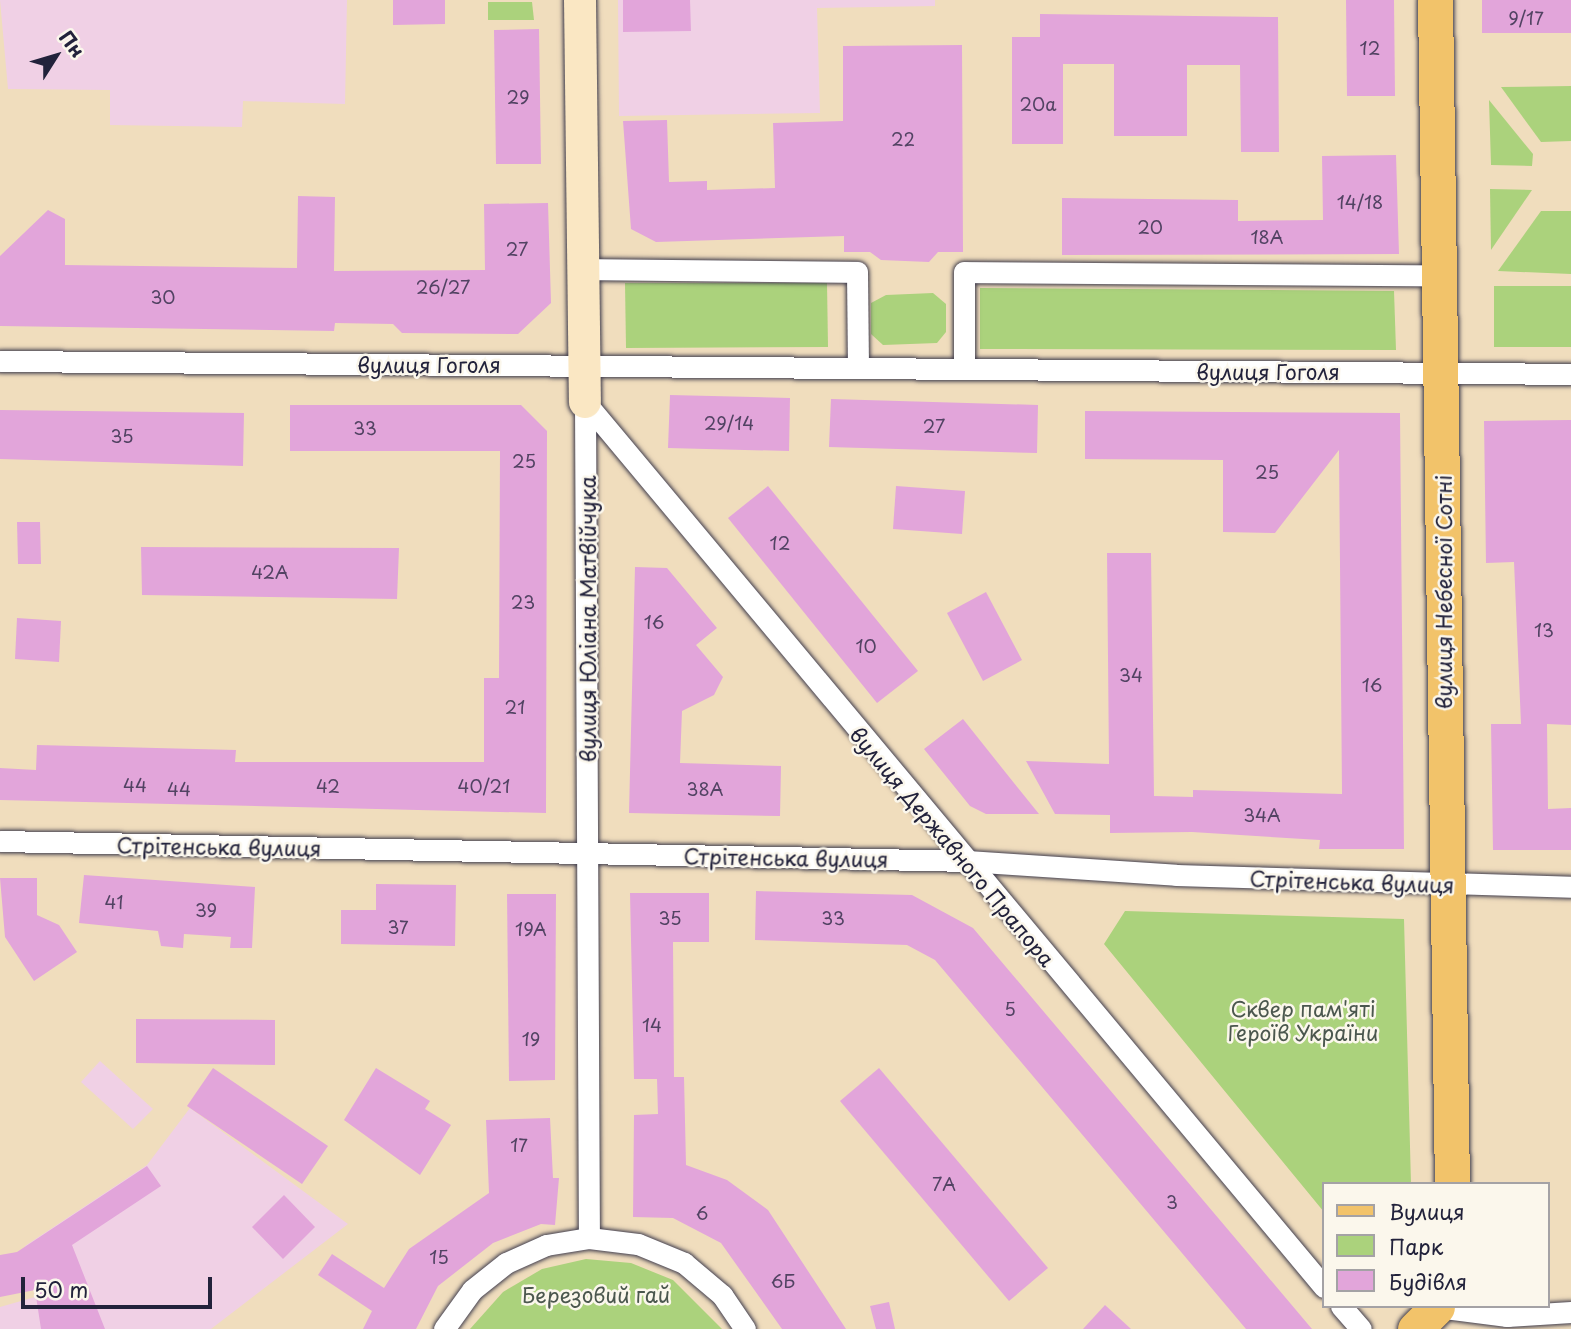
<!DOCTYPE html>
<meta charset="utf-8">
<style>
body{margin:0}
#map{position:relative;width:1571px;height:1329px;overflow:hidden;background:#f0ddbd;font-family:"Playpen Sans",sans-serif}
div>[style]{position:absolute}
.built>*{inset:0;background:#f0d0e5}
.green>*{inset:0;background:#abd27c}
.building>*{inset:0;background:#e2a5da}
.roads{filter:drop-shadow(0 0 2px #413e4e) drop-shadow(0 0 2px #413e4e)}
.street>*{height:21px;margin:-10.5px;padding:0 10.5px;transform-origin:10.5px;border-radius:10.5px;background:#fff}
.secondary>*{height:32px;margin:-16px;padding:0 16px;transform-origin:16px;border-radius:16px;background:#fae7c3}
.primary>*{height:35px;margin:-17.5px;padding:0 17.5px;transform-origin:17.5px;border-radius:17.5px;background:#f2c36a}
span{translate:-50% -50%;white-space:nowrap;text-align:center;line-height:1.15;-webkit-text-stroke:5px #fbf7ec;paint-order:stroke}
.number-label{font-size:18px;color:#524363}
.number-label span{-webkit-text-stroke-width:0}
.street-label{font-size:21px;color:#22223b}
.park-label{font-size:21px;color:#4b574e}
.legend{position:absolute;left:1322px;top:1182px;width:228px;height:126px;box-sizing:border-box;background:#fbf7ec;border:2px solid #a4a2a5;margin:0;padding:9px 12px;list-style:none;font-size:21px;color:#22223b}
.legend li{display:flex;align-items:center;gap:14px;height:35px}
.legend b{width:35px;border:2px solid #a4a2a5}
.north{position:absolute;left:21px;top:21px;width:70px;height:70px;-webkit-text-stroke:5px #fbf7ec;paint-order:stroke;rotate:53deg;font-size:19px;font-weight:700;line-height:28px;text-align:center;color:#22223b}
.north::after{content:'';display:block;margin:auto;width:24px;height:32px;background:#22223b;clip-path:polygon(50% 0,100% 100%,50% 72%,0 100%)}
.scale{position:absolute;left:21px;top:1277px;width:191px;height:32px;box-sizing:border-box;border:4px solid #22223b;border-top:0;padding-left:9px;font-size:21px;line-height:24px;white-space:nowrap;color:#22223b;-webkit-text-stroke:5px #fbf7ec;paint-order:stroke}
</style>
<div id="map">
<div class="built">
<div style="clip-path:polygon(0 0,347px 0,345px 104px,243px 101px,242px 127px,110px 125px,110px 90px,8px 89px)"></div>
<div style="clip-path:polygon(618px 0,935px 0,935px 6px,817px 8px,820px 113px,619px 116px)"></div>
<div style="clip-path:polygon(100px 1061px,153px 1109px,133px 1129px,81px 1082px)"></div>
<div style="clip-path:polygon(190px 1108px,348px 1224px,211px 1329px,0 1329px,0 1307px,35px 1297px,25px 1246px,147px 1165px)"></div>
</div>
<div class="green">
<div style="clip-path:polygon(488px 2px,532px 2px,534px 20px,488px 20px)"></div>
<div style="clip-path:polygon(1571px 86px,1571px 141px,1541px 142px,1501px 87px)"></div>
<div style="clip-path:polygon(1489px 100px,1533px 154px,1532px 166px,1491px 165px)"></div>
<div style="clip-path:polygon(1490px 189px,1532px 190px,1491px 250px)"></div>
<div style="clip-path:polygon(1541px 211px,1571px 211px,1571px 274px,1498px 271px)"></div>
<div style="clip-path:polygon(625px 283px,827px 283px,828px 347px,626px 348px)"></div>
<div style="clip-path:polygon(1494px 286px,1571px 286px,1571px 347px,1494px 347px)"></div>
<div style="clip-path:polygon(980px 288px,1394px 291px,1396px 350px,980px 349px)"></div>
<div style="clip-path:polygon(933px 293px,946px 304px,946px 332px,937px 343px,883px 345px,871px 334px,871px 303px,886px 295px)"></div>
<div style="clip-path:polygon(1125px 911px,1404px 919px,1411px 1184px,1324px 1184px,1324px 1212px,1104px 944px)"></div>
<div style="clip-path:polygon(586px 1259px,631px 1263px,673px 1280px,722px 1329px,470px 1329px,503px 1292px,542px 1269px)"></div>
</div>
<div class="building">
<div style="clip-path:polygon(393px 0,445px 0,445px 24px,393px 25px)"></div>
<div style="clip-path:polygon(623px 0,690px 0,691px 31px,623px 32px)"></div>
<div style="clip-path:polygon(1346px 0,1394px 0,1395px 96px,1347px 96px)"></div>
<div style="clip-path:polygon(1482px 0,1571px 0,1571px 33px,1482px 33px)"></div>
<div style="clip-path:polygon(1040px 14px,1278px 17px,1279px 152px,1241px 152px,1240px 65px,1187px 65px,1187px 136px,1114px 136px,1114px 64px,1063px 64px,1063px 144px,1012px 144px,1012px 37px,1040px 37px)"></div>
<div style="clip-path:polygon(539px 29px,541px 164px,496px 164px,494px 30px)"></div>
<div style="clip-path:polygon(962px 45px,963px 252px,938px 252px,929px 262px,881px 260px,870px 252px,844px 252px,844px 236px,656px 242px,631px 229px,623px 121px,667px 120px,669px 182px,707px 181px,707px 190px,775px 188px,773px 123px,843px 121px,843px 46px)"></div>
<div style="clip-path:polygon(1396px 155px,1399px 254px,1062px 255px,1062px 198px,1238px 200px,1238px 221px,1323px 220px,1322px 156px)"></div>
<div style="clip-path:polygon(298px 196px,335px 197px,334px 271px,485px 270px,484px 204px,548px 203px,551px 303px,518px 334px,402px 333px,393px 324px,335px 323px,334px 331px,0 326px,0 256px,48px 210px,65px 219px,65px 265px,297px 268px)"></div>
<div style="clip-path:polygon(670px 395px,790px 398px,789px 451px,668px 448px)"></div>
<div style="clip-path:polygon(831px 399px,1038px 405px,1037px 453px,829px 447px)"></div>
<div style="clip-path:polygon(290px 405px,521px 405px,547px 431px,546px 813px,0 800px,0 768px,36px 770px,37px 745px,236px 750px,235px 762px,484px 762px,484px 678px,499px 678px,500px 451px,290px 451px)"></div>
<div style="clip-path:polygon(0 410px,244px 413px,243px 466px,0 459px)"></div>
<div style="clip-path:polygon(1085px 411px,1400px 413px,1404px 849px,1319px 849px,1320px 840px,1192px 832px,1110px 833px,1110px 815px,1055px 814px,1026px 761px,1109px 764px,1107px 553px,1151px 553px,1154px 796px,1193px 797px,1193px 790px,1342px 794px,1339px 450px,1275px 533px,1223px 532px,1223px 460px,1085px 459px)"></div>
<div style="clip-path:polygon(1571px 420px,1571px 725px,1547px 724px,1548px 809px,1571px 808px,1571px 850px,1493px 850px,1491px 724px,1521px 724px,1514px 562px,1486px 563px,1484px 421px)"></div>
<div style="clip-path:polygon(768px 486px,918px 671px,877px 703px,728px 518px)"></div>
<div style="clip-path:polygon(896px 486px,965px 491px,962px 534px,893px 529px)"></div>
<div style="clip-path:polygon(17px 522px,40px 522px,41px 564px,18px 564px)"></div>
<div style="clip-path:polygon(141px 547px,399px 548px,397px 599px,142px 595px)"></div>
<div style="clip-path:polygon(635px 567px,667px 568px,717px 628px,696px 645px,723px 677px,714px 695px,682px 711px,680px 763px,781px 766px,780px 816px,629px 813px)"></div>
<div style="clip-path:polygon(986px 592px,1022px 660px,983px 681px,947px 613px)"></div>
<div style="clip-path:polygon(17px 618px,61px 621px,59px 662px,15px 659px)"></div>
<div style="clip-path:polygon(963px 719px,998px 763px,1039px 814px,986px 814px,970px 806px,924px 749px)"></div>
<div style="clip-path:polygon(84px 875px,255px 887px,252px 948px,230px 948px,231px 937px,184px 934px,183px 948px,161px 946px,158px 931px,79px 923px)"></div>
<div style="clip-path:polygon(0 878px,37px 878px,37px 915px,59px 925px,77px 952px,34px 981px,5px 937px)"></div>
<div style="clip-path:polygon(376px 884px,456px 885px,455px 946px,341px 944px,341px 910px,376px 910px)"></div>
<div style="clip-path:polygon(756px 891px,912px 895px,973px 928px,1312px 1329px,1246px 1329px,935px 960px,907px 945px,755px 940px)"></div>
<div style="clip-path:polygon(630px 893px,709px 893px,709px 942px,673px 942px,674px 1077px,684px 1077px,686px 1165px,727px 1180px,768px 1210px,846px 1329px,782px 1329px,721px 1243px,673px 1218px,633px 1217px,634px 1115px,658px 1114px,657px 1079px,634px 1079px)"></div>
<div style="clip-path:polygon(507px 894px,556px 894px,555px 1080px,509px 1081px)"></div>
<div style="clip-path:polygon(136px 1019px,275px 1020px,275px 1065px,136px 1063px)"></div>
<div style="clip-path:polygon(213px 1068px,328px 1146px,302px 1184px,187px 1106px)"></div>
<div style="clip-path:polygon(376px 1068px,430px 1101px,425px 1109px,451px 1125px,420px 1175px,344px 1120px)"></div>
<div style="clip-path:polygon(879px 1068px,1048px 1268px,1009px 1301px,840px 1101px)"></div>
<div style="clip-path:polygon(550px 1118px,553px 1178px,559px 1178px,555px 1225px,541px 1224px,493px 1243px,438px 1286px,416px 1329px,363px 1329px,372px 1311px,318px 1275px,332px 1254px,384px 1288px,409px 1249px,489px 1193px,486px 1120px)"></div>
<div style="clip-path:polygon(147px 1166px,161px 1186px,72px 1245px,105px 1329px,41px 1329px,35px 1290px,0 1297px,0 1255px,17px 1252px)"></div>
<div style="clip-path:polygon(284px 1195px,315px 1227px,283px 1259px,252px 1227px)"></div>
<div style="clip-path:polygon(889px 1302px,895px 1329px,876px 1329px,870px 1306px)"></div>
<div style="clip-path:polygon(1105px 1305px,1131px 1329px,1083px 1329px)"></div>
</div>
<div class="roads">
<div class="street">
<div style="left:585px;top:269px;width:272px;rotate:0.6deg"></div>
<div style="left:857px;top:272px;width:96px;rotate:89.4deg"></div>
<div style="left:0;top:361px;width:1571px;rotate:0.47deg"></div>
<div style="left:964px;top:369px;width:97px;rotate:-90deg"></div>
<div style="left:964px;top:272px;width:474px;rotate:0.4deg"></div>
<div style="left:585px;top:402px;width:1153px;rotate:50.14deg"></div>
<div style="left:585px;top:402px;width:836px;rotate:89.73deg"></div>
<div style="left:0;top:841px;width:967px;rotate:1.18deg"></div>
<div style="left:967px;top:861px;width:209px;rotate:3.8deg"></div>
<div style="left:1176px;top:875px;width:395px;rotate:1.7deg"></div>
<div style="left:1341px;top:1306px;width:30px;rotate:49deg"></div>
<div style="left:1437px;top:1307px;width:71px;rotate:7.3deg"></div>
<div style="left:1507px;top:1316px;width:64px;rotate:-3.6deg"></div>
<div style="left:444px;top:1329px;width:48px;rotate:-54.3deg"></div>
<div style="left:472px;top:1290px;width:43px;rotate:-38.5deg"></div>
<div style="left:506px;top:1263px;width:44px;rotate:-24.2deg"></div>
<div style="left:546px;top:1245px;width:44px;rotate:-9.2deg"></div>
<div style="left:589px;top:1238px;width:49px;rotate:7deg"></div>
<div style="left:638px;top:1244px;width:50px;rotate:22.4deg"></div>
<div style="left:684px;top:1263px;width:50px;rotate:40.1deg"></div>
<div style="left:722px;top:1295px;width:41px;rotate:55.9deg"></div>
</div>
<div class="secondary">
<div style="left:580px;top:0;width:402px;rotate:89.3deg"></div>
</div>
<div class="primary">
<div style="left:1435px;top:0;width:1184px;rotate:89.18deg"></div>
<div style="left:1415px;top:1329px;width:31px;rotate:-45deg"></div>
</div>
</div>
<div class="number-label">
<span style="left:1526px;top:18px">9/17</span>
<span style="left:1370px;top:48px">12</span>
<span style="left:518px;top:97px">29</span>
<span style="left:1038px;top:104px">20а</span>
<span style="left:903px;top:139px">22</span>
<span style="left:1360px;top:202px">14/18</span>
<span style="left:1150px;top:227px">20</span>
<span style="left:1267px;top:237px">18А</span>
<span style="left:517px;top:249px">27</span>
<span style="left:443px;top:287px">26/27</span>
<span style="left:163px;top:297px">30</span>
<span style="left:729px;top:423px">29/14</span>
<span style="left:934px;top:426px">27</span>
<span style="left:365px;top:428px">33</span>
<span style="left:122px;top:436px">35</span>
<span style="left:524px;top:461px">25</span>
<span style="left:1267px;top:472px">25</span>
<span style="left:780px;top:543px">12</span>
<span style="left:270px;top:572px">42А</span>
<span style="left:523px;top:602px">23</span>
<span style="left:654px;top:622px">16</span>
<span style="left:1544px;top:630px">13</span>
<span style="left:866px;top:646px">10</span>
<span style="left:1131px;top:675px">34</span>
<span style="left:1372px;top:685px">16</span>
<span style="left:515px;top:707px">21</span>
<span style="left:135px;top:785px">44</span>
<span style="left:328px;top:786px">42</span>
<span style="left:484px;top:786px">40/21</span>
<span style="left:179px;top:789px">44</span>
<span style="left:705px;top:789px">38А</span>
<span style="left:1262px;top:815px">34А</span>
<span style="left:114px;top:902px">41</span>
<span style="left:206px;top:910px">39</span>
<span style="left:670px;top:918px">35</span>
<span style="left:833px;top:918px">33</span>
<span style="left:398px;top:927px">37</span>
<span style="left:531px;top:929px">19А</span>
<span style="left:1010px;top:1009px">5</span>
<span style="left:652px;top:1025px">14</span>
<span style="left:531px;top:1039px">19</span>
<span style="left:519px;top:1145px">17</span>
<span style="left:944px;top:1184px">7А</span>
<span style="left:1172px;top:1202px">3</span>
<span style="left:702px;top:1213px">6</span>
<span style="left:439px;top:1257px">15</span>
<span style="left:783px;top:1281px">6Б</span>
</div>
<div class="street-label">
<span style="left:429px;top:364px">вулиця Гоголя</span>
<span style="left:1268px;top:371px">вулиця Гоголя</span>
<span style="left:1443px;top:592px;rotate:-90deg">вулиця Небесної Сотні</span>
<span style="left:587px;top:619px;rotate:-90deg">вулиця Юліана Матвійчука</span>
<span style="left:219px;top:846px;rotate:1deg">Стрітенська вулиця</span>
<span style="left:953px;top:846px;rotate:50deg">вулиця Державного Прапора</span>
<span style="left:786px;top:857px;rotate:1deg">Стрітенська вулиця</span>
<span style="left:1352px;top:881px;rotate:2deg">Стрітенська вулиця</span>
</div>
<div class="park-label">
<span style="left:1303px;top:1020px">Сквер пам'яті<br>Героїв України</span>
<span style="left:596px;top:1294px">Березовий гай</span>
</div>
<ul class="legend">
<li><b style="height:9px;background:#f2c36a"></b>Вулиця</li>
<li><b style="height:19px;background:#abd27c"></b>Парк</li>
<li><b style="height:19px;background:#e2a5da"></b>Будівля</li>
</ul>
<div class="north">Пн</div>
<div class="scale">50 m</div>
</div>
